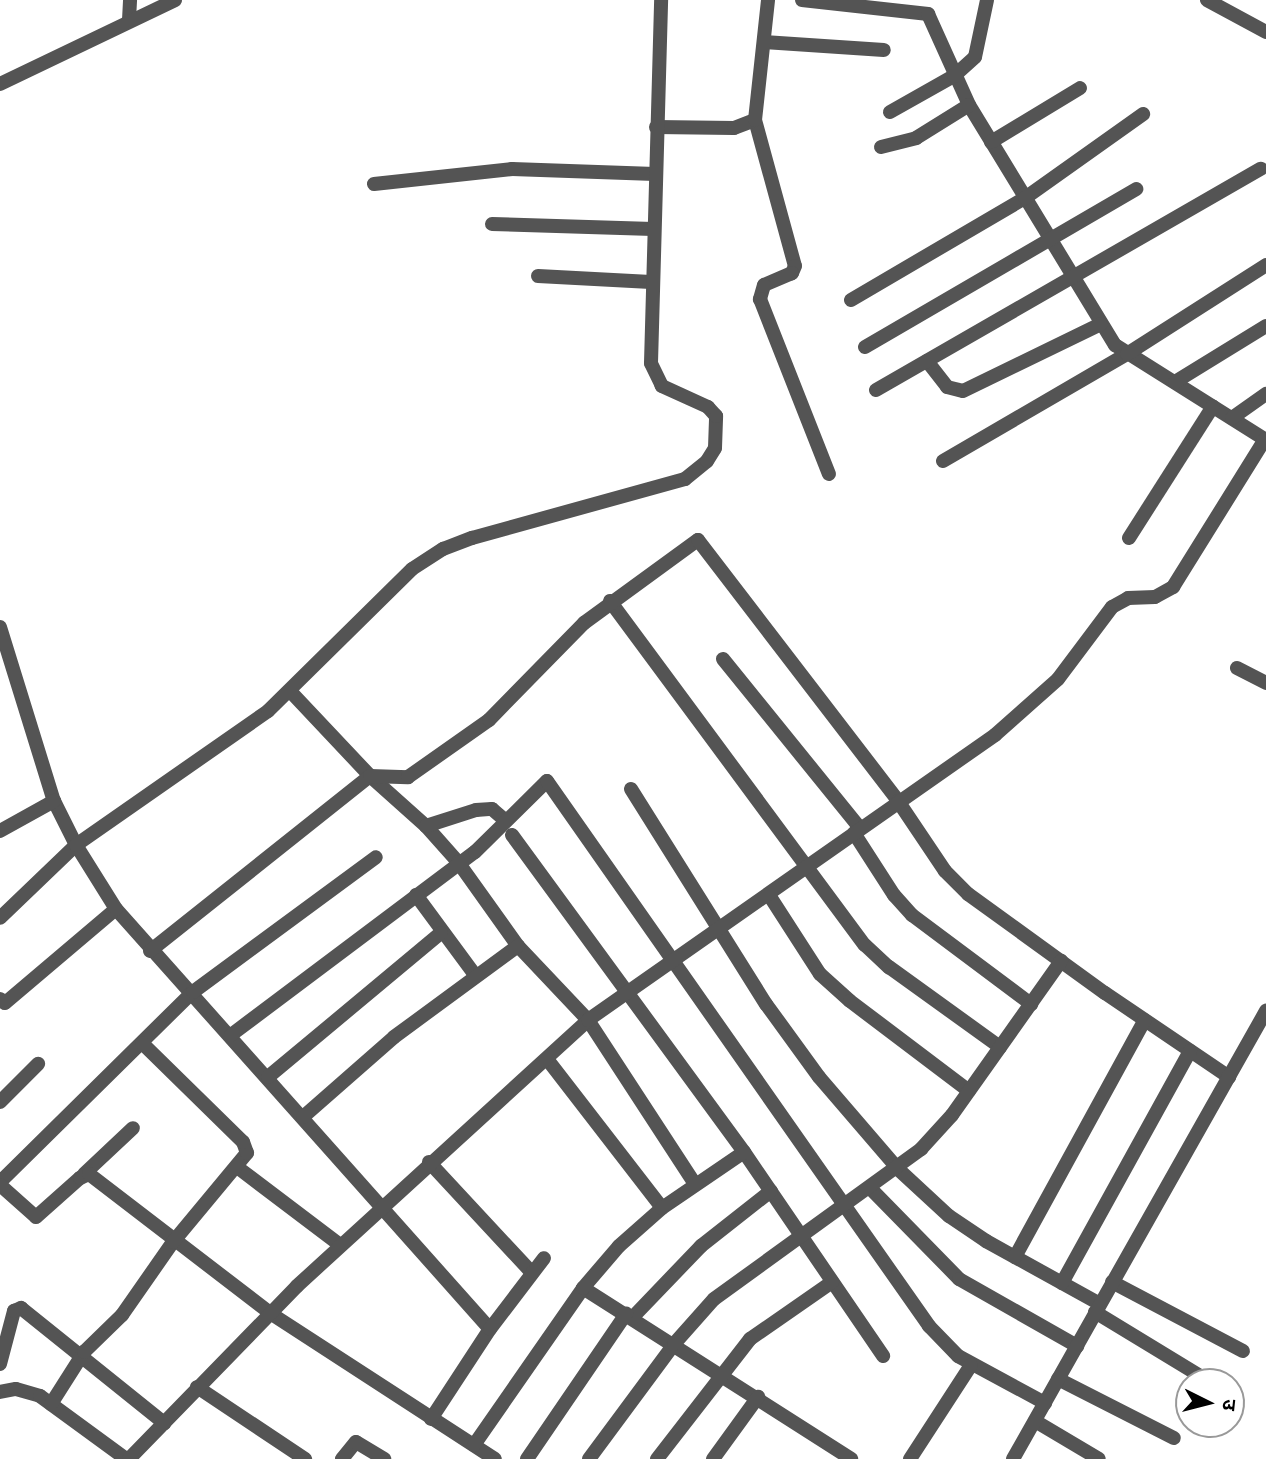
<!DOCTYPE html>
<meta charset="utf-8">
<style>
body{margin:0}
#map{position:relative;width:1266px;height:1459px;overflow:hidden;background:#fff;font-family:Signika,"Noto Sans Devanagari",sans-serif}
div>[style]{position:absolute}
.street>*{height:14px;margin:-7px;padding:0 7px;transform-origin:7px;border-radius:7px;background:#545454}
span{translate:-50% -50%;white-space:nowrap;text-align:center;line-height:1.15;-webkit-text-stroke:7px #fff;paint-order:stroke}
.north{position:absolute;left:1175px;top:1368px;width:70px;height:70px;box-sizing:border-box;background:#fff;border:2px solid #999;border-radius:50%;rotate:96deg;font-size:19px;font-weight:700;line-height:28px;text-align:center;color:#000}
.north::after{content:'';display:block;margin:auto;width:24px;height:32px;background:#000;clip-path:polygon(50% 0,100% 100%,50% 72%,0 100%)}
</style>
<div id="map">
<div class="street">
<div style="left:802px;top:0;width:127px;rotate:6.3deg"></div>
<div style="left:928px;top:14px;width:100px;rotate:65.7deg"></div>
<div style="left:969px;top:105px;width:281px;rotate:58.7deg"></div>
<div style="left:1115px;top:345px;width:178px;rotate:32.2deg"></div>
<div style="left:1207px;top:0;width:67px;rotate:28.5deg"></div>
<div style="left:129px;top:20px;width:20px;rotate:-87deg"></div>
<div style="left:764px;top:42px;width:120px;rotate:3.8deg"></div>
<div style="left:0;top:84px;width:194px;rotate:-25.6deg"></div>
<div style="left:890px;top:112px;width:73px;rotate:-29.4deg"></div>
<div style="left:954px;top:76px;width:28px;rotate:-42deg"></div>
<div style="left:975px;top:57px;width:58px;rotate:-78.1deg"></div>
<div style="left:755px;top:120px;width:151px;rotate:74.7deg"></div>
<div style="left:795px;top:266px;width:8px;rotate:113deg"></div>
<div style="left:792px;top:273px;width:30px;rotate:157deg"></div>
<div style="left:764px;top:285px;width:15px;rotate:106deg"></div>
<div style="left:760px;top:299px;width:188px;rotate:68.5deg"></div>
<div style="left:656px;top:127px;width:78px;rotate:0.7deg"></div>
<div style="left:734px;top:128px;width:22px;rotate:-21deg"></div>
<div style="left:755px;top:120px;width:121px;rotate:-83.8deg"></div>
<div style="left:991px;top:142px;width:104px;rotate:-31.2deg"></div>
<div style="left:881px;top:147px;width:36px;rotate:-14deg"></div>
<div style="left:916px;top:138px;width:62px;rotate:-31.9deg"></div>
<div style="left:374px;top:184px;width:139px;rotate:-6.2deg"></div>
<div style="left:512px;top:169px;width:143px;rotate:2deg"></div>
<div style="left:492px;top:224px;width:161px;rotate:1.8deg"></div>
<div style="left:538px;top:276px;width:113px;rotate:3deg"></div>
<div style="left:851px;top:300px;width:202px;rotate:-30.4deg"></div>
<div style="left:1025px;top:198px;width:145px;rotate:-35.4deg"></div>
<div style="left:865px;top:347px;width:314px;rotate:-30.2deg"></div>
<div style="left:927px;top:361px;width:33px;rotate:52deg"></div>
<div style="left:947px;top:387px;width:16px;rotate:14deg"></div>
<div style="left:963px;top:391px;width:153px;rotate:-25.9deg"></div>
<div style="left:1175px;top:382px;width:107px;rotate:-31.6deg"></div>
<div style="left:876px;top:390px;width:444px;rotate:-29.9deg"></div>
<div style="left:1232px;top:418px;width:42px;rotate:-35.2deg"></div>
<div style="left:943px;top:461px;width:213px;rotate:-30.2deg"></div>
<div style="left:1127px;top:354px;width:165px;rotate:-32.6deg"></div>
<div style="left:1129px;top:538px;width:156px;rotate:-57.5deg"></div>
<div style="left:610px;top:601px;width:428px;rotate:53.5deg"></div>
<div style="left:865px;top:945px;width:33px;rotate:43deg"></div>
<div style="left:889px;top:967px;width:137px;rotate:35.8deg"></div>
<div style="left:0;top:627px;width:182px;rotate:72.8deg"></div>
<div style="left:54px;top:801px;width:49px;rotate:63.4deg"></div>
<div style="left:76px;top:845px;width:105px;rotate:136.2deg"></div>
<div style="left:723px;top:659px;width:218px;rotate:51deg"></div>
<div style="left:1237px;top:668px;width:33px;rotate:27deg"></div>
<div style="left:290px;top:691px;width:117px;rotate:46.7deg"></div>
<div style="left:370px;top:776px;width:75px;rotate:41.8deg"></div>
<div style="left:426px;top:826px;width:48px;rotate:48.4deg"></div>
<div style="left:458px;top:862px;width:103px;rotate:54.5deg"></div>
<div style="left:518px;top:946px;width:102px;rotate:46.6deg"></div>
<div style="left:588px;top:1020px;width:196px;rotate:56.9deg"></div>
<div style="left:631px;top:789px;width:254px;rotate:57.9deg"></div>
<div style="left:766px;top:1004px;width:90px;rotate:54deg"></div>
<div style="left:819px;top:1077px;width:121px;rotate:49.3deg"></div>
<div style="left:898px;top:1169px;width:69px;rotate:42.7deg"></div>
<div style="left:949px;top:1216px;width:45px;rotate:34deg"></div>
<div style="left:986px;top:1241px;width:130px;rotate:28.9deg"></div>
<div style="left:426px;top:826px;width:52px;rotate:-17.7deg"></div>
<div style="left:476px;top:810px;width:16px;rotate:-4deg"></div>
<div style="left:492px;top:809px;width:18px;rotate:41deg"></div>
<div style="left:0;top:831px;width:62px;rotate:-29.1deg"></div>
<div style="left:854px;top:833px;width:74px;rotate:57.2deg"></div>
<div style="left:894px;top:895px;width:27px;rotate:48deg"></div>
<div style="left:912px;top:915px;width:149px;rotate:36.8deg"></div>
<div style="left:512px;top:835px;width:393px;rotate:53.8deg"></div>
<div style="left:744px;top:1152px;width:247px;rotate:55.7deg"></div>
<div style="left:416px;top:895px;width:99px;rotate:53.6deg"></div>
<div style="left:769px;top:895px;width:94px;rotate:57.2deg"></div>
<div style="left:820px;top:974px;width:40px;rotate:42deg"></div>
<div style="left:850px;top:1001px;width:149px;rotate:37.1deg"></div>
<div style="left:116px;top:909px;width:562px;rotate:48.32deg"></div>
<div style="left:150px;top:951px;width:281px;rotate:-38.5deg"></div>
<div style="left:370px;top:776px;width:38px;rotate:2deg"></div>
<div style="left:408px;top:777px;width:99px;rotate:-35.1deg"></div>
<div style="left:489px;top:720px;width:136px;rotate:-45.6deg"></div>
<div style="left:584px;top:623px;width:141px;rotate:-36.1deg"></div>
<div style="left:698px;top:540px;width:329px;rotate:52.5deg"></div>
<div style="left:898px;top:801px;width:84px;rotate:56.1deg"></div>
<div style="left:945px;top:871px;width:33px;rotate:45deg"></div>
<div style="left:968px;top:894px;width:169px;rotate:35.9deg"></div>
<div style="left:1105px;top:993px;width:150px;rotate:34.1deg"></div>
<div style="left:0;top:999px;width:6px;rotate:39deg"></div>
<div style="left:5px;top:1003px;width:145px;rotate:-40.3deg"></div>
<div style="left:116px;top:909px;width:75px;rotate:-122deg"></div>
<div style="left:76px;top:845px;width:234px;rotate:-34.9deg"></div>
<div style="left:268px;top:711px;width:202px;rotate:-44.6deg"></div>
<div style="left:412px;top:569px;width:37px;rotate:-33deg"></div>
<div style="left:443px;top:549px;width:31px;rotate:-21deg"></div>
<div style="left:472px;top:538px;width:221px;rotate:-15.5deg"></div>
<div style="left:685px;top:479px;width:28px;rotate:-39deg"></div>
<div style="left:707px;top:461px;width:15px;rotate:-58deg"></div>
<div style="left:715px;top:448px;width:32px;rotate:-88deg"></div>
<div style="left:716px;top:416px;width:12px;rotate:-132deg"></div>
<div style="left:708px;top:407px;width:51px;rotate:-155.5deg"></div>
<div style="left:662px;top:386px;width:25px;rotate:-116deg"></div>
<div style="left:651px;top:363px;width:363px;rotate:-88.4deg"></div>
<div style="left:231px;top:1035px;width:305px;rotate:-36.9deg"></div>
<div style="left:475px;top:852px;width:101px;rotate:-44.6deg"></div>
<div style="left:547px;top:781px;width:666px;rotate:54.97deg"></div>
<div style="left:929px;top:1326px;width:42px;rotate:46deg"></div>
<div style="left:958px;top:1356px;width:99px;rotate:28.4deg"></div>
<div style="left:547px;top:1059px;width:188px;rotate:52.3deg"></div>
<div style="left:268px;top:1077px;width:225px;rotate:-39.8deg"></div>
<div style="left:0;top:1102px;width:54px;rotate:-45deg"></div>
<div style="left:303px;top:1117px;width:121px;rotate:-41.3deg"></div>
<div style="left:394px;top:1037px;width:154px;rotate:-36.3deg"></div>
<div style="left:429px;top:1162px;width:151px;rotate:47.1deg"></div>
<div style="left:237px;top:1167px;width:129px;rotate:37.1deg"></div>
<div style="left:84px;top:1174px;width:67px;rotate:-43.2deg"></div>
<div style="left:0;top:1182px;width:271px;rotate:-44.6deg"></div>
<div style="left:193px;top:992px;width:227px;rotate:-36.4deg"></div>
<div style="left:0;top:1185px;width:48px;rotate:41.6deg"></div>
<div style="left:36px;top:1217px;width:59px;rotate:-41.6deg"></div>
<div style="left:80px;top:1178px;width:10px;rotate:-24deg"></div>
<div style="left:89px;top:1174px;width:228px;rotate:37.5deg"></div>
<div style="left:270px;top:1313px;width:268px;rotate:33deg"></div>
<div style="left:871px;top:1189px;width:126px;rotate:45.6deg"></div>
<div style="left:959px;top:1279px;width:136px;rotate:29.6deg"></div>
<div style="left:1015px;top:1257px;width:270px;rotate:-61.3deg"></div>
<div style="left:1112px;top:1282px;width:148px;rotate:27.8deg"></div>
<div style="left:1062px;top:1283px;width:265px;rotate:-61.1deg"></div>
<div style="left:583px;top:1288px;width:318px;rotate:32.5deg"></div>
<div style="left:1095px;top:1312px;width:135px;rotate:31.3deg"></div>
<div style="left:632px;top:1318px;width:100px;rotate:-46.2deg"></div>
<div style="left:701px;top:1246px;width:89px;rotate:-38.2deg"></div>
<div style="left:0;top:1364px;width:55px;rotate:-75.2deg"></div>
<div style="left:14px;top:1311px;width:8px;rotate:-23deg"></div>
<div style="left:21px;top:1308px;width:184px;rotate:38.8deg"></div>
<div style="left:1058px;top:1379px;width:130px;rotate:27deg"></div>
<div style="left:197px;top:1387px;width:130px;rotate:33.7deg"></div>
<div style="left:0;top:1392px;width:16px;rotate:-11deg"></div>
<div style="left:16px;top:1389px;width:25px;rotate:16deg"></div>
<div style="left:40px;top:1396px;width:107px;rotate:36.2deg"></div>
<div style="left:51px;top:1404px;width:62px;rotate:-57.6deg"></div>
<div style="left:84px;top:1352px;width:53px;rotate:-44.2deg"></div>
<div style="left:122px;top:1315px;width:89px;rotate:-55.1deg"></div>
<div style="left:173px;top:1242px;width:116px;rotate:-50.3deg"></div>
<div style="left:247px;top:1153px;width:12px;rotate:-110deg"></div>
<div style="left:243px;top:1142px;width:141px;rotate:-135.6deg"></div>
<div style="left:431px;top:1419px;width:108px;rotate:-56.8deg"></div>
<div style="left:490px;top:1329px;width:89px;rotate:-52.7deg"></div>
<div style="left:1035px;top:1421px;width:74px;rotate:30.7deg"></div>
<div style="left:474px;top:1445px;width:191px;rotate:-55.2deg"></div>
<div style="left:583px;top:1288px;width:55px;rotate:-49.4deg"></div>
<div style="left:619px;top:1246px;width:57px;rotate:-41.5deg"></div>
<div style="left:662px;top:1208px;width:99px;rotate:-34.3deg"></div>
<div style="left:129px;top:1459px;width:241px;rotate:-45.8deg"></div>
<div style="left:297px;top:1286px;width:394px;rotate:-42.4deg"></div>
<div style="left:588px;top:1020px;width:497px;rotate:-35deg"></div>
<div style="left:995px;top:735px;width:84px;rotate:-41.6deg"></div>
<div style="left:1058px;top:679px;width:90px;rotate:-53.1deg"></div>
<div style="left:1112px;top:607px;width:18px;rotate:-29deg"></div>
<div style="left:1128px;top:598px;width:27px;rotate:-2deg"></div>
<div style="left:1155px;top:597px;width:21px;rotate:-29deg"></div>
<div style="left:1173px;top:587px;width:174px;rotate:-58.1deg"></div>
<div style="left:342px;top:1459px;width:22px;rotate:-51deg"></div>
<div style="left:356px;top:1442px;width:33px;rotate:31deg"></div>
<div style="left:527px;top:1459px;width:176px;rotate:-55.7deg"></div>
<div style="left:589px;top:1459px;width:143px;rotate:-53.5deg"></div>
<div style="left:674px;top:1344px;width:60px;rotate:-48.4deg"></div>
<div style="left:714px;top:1299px;width:256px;rotate:-35.9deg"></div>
<div style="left:921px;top:1149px;width:46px;rotate:-47.6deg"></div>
<div style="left:952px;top:1115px;width:189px;rotate:-54.7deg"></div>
<div style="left:657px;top:1459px;width:152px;rotate:-52.2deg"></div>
<div style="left:750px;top:1339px;width:100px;rotate:-34.8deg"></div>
<div style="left:713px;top:1459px;width:77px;rotate:-54deg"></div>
<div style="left:910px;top:1459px;width:112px;rotate:-57deg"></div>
<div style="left:1013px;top:1459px;width:515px;rotate:-60.55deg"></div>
</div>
<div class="north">उ</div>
</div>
